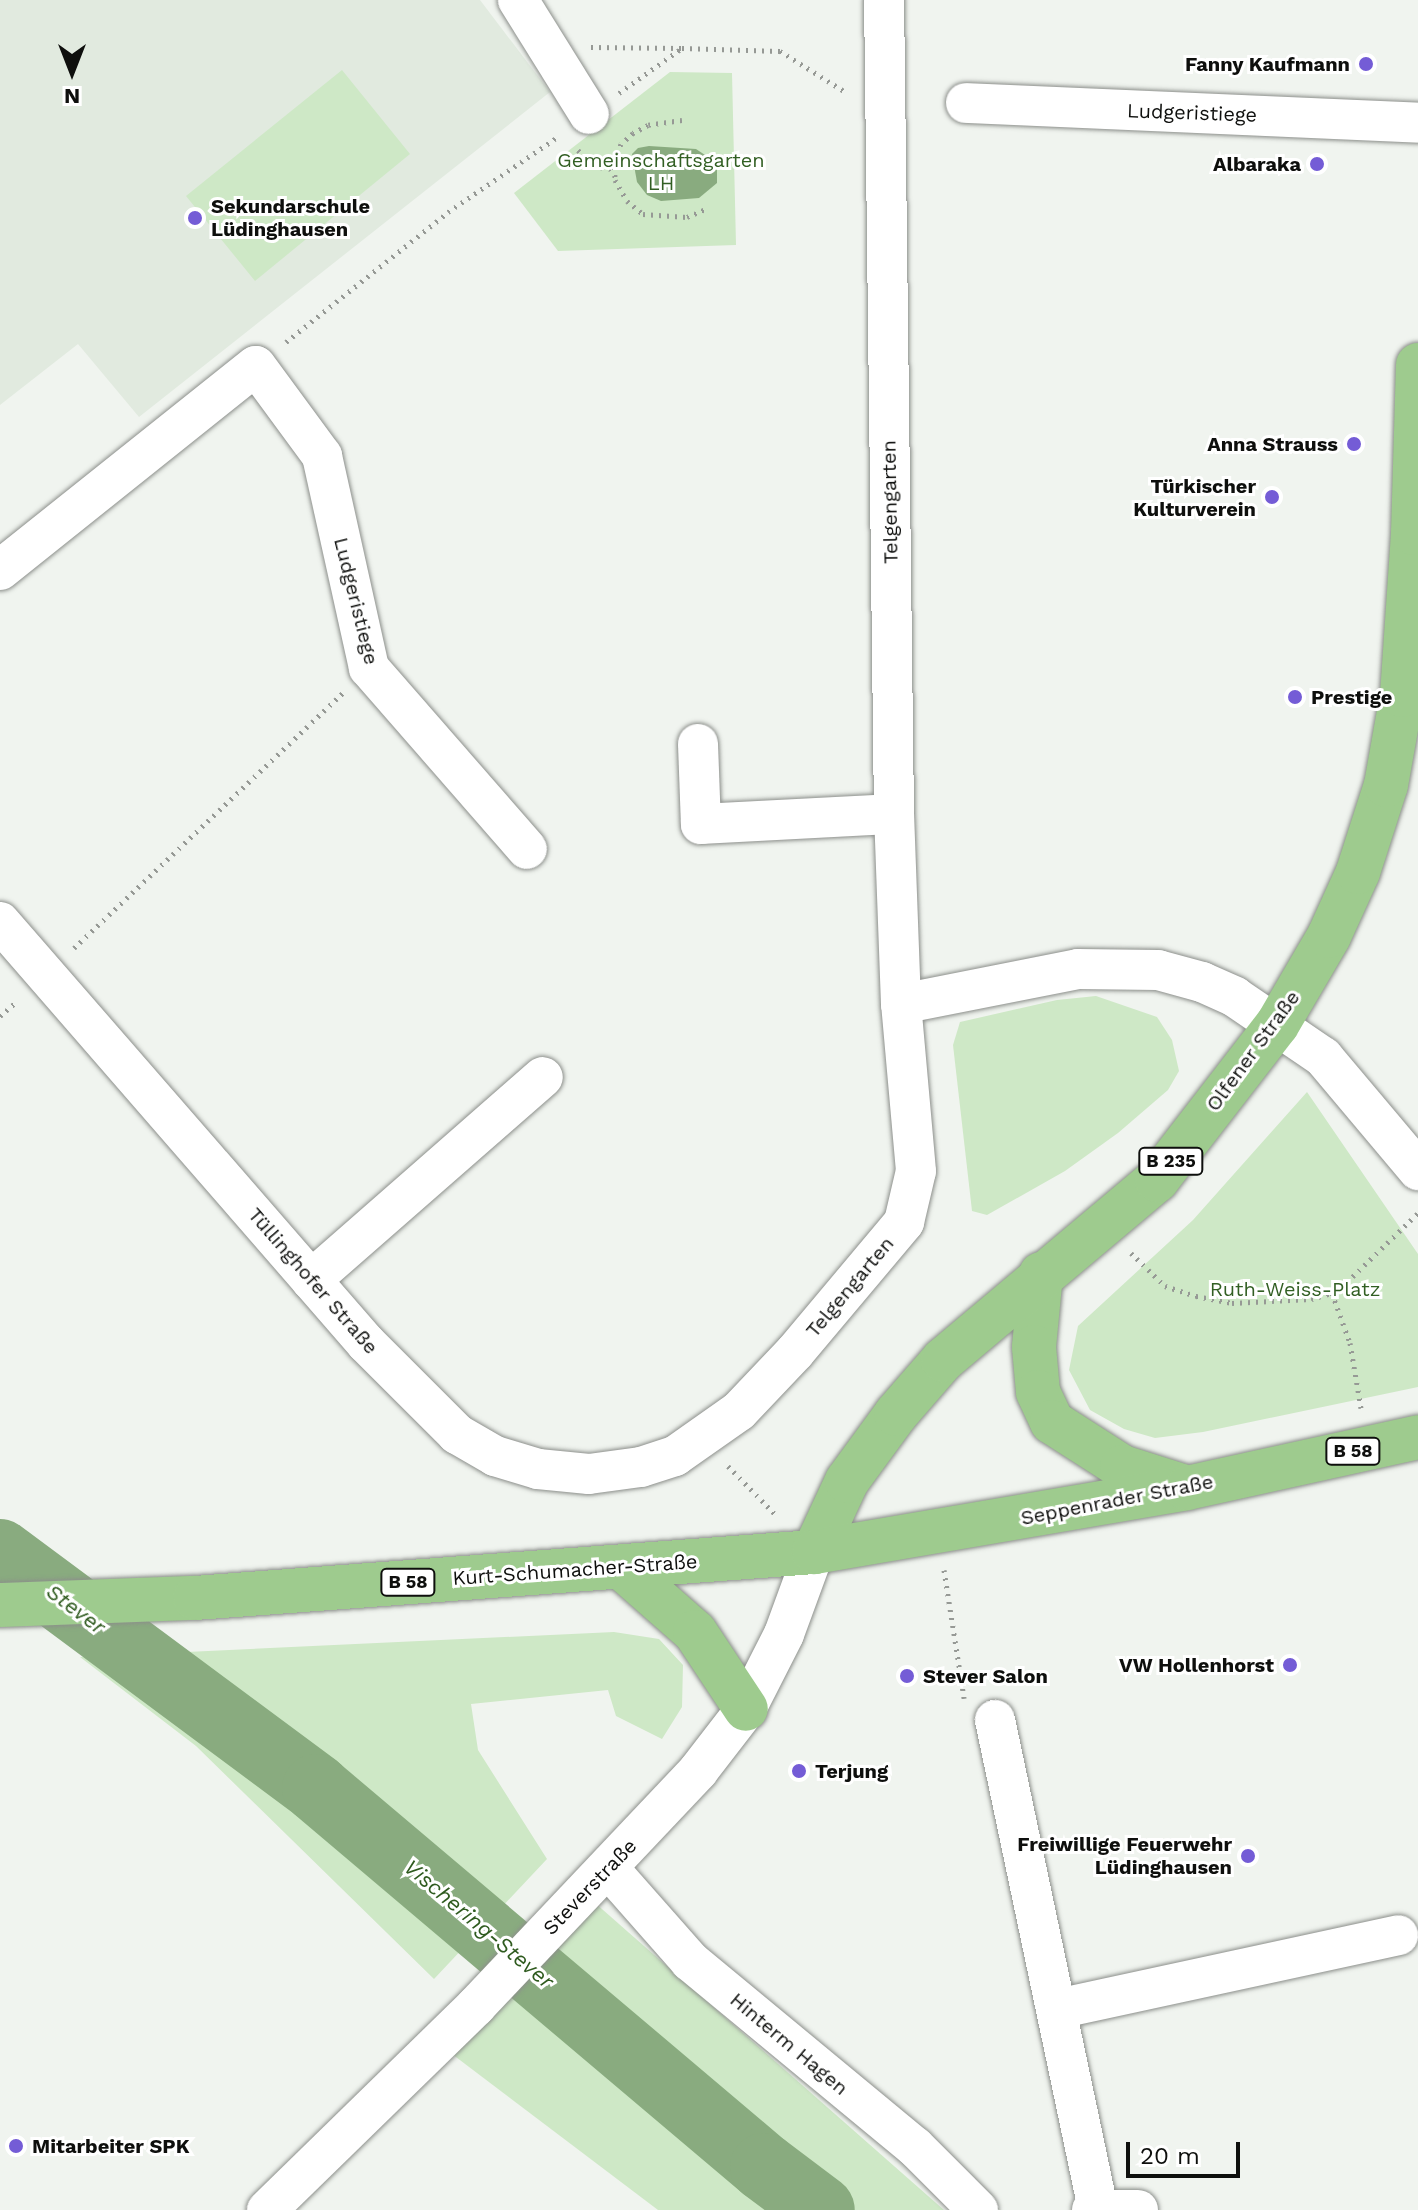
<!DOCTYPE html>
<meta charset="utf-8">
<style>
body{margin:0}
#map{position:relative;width:1418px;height:2210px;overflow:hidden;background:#f0f4ef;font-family:"Work Sans",sans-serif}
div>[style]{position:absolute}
.built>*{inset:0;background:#e1eadf}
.green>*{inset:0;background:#cee8c6}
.water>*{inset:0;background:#89ab7f}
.river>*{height:68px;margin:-34px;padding:0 34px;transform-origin:34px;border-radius:34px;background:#89ab7f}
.path>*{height:5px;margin-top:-2.5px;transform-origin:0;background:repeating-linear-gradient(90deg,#969995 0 2px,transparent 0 8px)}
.roads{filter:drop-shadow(0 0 2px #8c8f8b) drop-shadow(0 0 2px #8c8f8b)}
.minor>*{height:40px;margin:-20px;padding:0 20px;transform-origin:20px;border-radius:20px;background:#fff}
.major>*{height:44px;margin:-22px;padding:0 22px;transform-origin:22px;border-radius:22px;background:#9ecb8e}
.dots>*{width:22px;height:22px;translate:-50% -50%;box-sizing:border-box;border:4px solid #fff;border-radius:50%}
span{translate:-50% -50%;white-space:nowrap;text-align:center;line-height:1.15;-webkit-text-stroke:6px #fff;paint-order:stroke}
.shield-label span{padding:2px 6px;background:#fff;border:2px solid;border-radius:6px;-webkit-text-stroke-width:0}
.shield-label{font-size:18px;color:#0e0f0d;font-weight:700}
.poi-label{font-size:20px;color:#0e0f0d;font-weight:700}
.right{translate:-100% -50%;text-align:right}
.left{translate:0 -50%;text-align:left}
.street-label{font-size:20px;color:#0e0f0d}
.park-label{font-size:20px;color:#325f23}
.water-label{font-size:22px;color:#2f5b1f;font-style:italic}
.north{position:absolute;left:32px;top:32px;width:80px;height:80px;-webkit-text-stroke:6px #fff;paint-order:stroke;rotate:180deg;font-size:22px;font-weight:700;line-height:32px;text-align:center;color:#0e0f0d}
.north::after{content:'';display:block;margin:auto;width:28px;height:36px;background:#0e0f0d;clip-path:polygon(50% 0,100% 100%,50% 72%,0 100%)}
.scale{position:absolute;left:1126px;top:2142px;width:114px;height:36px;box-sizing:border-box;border:4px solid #0e0f0d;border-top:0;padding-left:10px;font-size:24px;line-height:28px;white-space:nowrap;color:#0e0f0d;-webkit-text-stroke:6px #fff;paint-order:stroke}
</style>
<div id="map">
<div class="built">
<div style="clip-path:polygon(0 0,480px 0,550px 92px,139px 417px,78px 344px,0 405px)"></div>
</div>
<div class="green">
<div style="clip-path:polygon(342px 70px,410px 154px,255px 281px,186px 196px)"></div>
<div style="clip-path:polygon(670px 72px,732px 73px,736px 245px,558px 251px,514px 193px)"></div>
<div style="clip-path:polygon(1096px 996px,1157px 1017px,1172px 1040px,1179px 1071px,1168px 1090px,1118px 1133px,1065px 1171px,987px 1215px,972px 1211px,953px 1045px,960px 1022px,1057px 1000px)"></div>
<div style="clip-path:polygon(1307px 1092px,1418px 1254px,1418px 1387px,1203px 1432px,1155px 1438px,1124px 1429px,1090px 1410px,1069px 1370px,1078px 1326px,1193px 1220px)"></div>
<div style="clip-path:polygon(614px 1632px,659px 1639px,683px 1665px,682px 1707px,662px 1739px,616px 1716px,608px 1690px,471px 1704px,478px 1750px,547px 1859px,434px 1979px,196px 1746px,80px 1657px)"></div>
<div style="clip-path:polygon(594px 1902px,944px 2210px,658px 2210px,444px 2048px)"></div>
</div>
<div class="water">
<div style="clip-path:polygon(649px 146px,696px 149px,708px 157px,717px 169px,717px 183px,699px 198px,661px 201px,647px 195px,637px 182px,632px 154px,638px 148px)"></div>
</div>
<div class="river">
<div style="left:0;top:1553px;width:394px;rotate:36.6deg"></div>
<div style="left:316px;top:1788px;width:587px;rotate:40.23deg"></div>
<div style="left:764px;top:2167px;width:71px;rotate:37deg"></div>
</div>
<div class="path">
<div style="left:591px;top:47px;width:90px;rotate:0.6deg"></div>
<div style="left:619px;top:93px;width:77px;rotate:-35.5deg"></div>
<div style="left:682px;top:48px;width:98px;rotate:1.8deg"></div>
<div style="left:780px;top:51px;width:79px;rotate:32.1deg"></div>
<div style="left:682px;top:120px;width:34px;rotate:172deg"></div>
<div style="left:648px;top:125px;width:17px;rotate:152deg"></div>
<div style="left:633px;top:133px;width:16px;rotate:137deg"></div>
<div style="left:621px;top:144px;width:17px;rotate:115deg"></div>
<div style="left:614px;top:159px;width:21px;rotate:87deg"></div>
<div style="left:615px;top:180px;width:24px;rotate:60deg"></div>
<div style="left:627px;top:201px;width:21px;rotate:39deg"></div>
<div style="left:643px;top:214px;width:44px;rotate:3.9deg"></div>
<div style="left:687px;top:217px;width:21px;rotate:-23deg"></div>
<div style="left:578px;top:150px;width:22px;rotate:47deg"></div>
<div style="left:593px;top:166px;width:20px;rotate:9deg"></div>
<div style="left:286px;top:342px;width:208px;rotate:-38.7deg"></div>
<div style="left:448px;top:212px;width:135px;rotate:-34.4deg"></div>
<div style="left:74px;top:948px;width:371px;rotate:-43.5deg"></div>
<div style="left:0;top:1016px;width:23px;rotate:-41deg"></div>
<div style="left:1131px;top:1253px;width:47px;rotate:44.1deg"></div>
<div style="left:1165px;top:1286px;width:33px;rotate:18deg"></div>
<div style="left:1196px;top:1296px;width:37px;rotate:11deg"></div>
<div style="left:1232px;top:1303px;width:79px;rotate:-2.9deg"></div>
<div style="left:1311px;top:1299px;width:22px;rotate:-16deg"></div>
<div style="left:1332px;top:1293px;width:19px;rotate:-36deg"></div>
<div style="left:1347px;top:1282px;width:99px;rotate:-44.2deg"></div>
<div style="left:1332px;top:1293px;width:53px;rotate:70.2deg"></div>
<div style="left:1350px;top:1343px;width:66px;rotate:80.4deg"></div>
<div style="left:728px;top:1466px;width:66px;rotate:45.6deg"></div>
<div style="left:944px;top:1570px;width:130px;rotate:81.1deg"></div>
</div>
<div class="roads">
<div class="minor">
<div style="left:518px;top:0;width:134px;rotate:58.1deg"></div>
<div style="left:966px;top:103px;width:452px;rotate:2.5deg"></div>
<div style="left:0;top:570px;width:327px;rotate:-38.6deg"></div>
<div style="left:256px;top:366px;width:112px;rotate:53.7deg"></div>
<div style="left:322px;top:456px;width:217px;rotate:77.5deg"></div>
<div style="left:369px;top:668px;width:240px;rotate:48.9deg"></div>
<div style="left:698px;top:744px;width:80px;rotate:87.9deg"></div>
<div style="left:701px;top:824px;width:193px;rotate:-3deg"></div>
<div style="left:0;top:922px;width:558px;rotate:49deg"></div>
<div style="left:366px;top:1343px;width:129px;rotate:45deg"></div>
<div style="left:457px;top:1434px;width:44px;rotate:30.1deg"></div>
<div style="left:495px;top:1456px;width:45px;rotate:16.8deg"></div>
<div style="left:538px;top:1469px;width:51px;rotate:5.6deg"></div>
<div style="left:589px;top:1474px;width:52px;rotate:-7.7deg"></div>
<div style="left:641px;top:1467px;width:36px;rotate:-18deg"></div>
<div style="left:675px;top:1456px;width:78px;rotate:-35.1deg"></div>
<div style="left:739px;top:1411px;width:81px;rotate:-46.5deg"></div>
<div style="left:795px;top:1352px;width:170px;rotate:-50deg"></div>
<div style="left:904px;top:1222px;width:52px;rotate:-76.8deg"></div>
<div style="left:916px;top:1171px;width:168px;rotate:-95.1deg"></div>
<div style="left:901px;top:1004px;width:190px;rotate:-92.1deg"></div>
<div style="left:894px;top:814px;width:814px;rotate:-90.7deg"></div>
<div style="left:901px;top:1004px;width:180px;rotate:-11.2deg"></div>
<div style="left:1078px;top:969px;width:80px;rotate:0.7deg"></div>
<div style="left:1158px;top:970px;width:46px;rotate:15.3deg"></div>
<div style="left:1202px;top:982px;width:36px;rotate:24deg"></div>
<div style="left:1235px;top:997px;width:107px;rotate:34.3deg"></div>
<div style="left:1323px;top:1057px;width:148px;rotate:49.9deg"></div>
<div style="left:311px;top:1280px;width:308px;rotate:-41.2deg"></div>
<div style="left:995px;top:1720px;width:499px;rotate:78.1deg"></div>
<div style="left:609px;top:1869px;width:123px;rotate:48.6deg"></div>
<div style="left:690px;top:1961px;width:292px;rotate:39.6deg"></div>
<div style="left:915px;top:2147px;width:89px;rotate:45deg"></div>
<div style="left:1057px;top:2009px;width:349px;rotate:-12.2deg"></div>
<div style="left:267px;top:2210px;width:292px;rotate:-44.3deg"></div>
<div style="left:476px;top:2006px;width:323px;rotate:-46.6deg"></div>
<div style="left:698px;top:1771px;width:78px;rotate:-52.3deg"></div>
<div style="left:746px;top:1709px;width:84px;rotate:-63.1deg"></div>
<div style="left:784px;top:1634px;width:87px;rotate:-69.9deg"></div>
<div style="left:1092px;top:2210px;width:46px"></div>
</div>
<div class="major">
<div style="left:1041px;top:1274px;width:73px;rotate:95.5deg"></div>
<div style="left:1034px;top:1347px;width:45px;rotate:84.9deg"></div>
<div style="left:1038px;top:1392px;width:33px;rotate:65deg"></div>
<div style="left:1052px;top:1422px;width:83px;rotate:32.7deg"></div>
<div style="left:1122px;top:1467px;width:63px;rotate:17.6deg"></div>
<div style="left:814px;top:1552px;width:78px;rotate:-65.1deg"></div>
<div style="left:847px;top:1481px;width:83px;rotate:-53.8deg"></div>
<div style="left:896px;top:1414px;width:72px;rotate:-49deg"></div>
<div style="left:943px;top:1360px;width:280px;rotate:-40.1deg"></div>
<div style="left:1157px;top:1180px;width:196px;rotate:-52.3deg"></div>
<div style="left:1277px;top:1025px;width:103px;rotate:-59.7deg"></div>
<div style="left:1329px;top:936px;width:70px;rotate:-65.6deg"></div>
<div style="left:1358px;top:872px;width:91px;rotate:-72.2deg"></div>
<div style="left:1386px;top:785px;width:91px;rotate:-79.9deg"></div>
<div style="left:1402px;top:695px;width:162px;rotate:-86.1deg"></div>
<div style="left:1413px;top:533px;width:168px;rotate:-88.3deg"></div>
<div style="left:621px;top:1567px;width:98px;rotate:41.3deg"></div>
<div style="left:695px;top:1632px;width:92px;rotate:56.5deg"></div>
<div style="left:0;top:1605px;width:195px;rotate:-2.1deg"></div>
<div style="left:195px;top:1598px;width:621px;rotate:-4.25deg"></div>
<div style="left:814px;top:1552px;width:378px;rotate:-9.7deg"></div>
<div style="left:1187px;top:1488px;width:237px;rotate:-12.4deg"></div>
</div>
</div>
<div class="dots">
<div style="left:1366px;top:64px;background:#745cd6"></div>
<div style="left:1317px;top:164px;background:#745cd6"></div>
<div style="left:195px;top:218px;background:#745cd6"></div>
<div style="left:1354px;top:444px;background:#745cd6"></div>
<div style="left:1272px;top:497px;background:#745cd6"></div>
<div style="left:1295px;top:697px;background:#745cd6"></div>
<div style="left:1290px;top:1665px;background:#745cd6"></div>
<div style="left:907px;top:1676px;background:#745cd6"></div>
<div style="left:799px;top:1771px;background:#745cd6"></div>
<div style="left:1248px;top:1856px;background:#745cd6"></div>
<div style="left:16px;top:2146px;background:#745cd6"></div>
</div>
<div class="shield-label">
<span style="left:1171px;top:1161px">B 235</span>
<span style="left:1353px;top:1451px">B 58</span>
<span style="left:408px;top:1582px">B 58</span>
</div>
<div class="poi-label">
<span class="right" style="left:1350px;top:64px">Fanny Kaufmann</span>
<span class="right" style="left:1301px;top:164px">Albaraka</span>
<span class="left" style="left:211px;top:218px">Sekundarschule<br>Lüdinghausen</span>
<span class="right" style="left:1338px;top:444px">Anna Strauss</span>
<span class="right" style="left:1256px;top:498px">Türkischer<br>Kulturverein</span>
<span class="left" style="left:1311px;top:697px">Prestige</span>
<span class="right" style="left:1274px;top:1665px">VW Hollenhorst</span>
<span class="left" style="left:923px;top:1676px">Stever Salon</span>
<span class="left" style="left:815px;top:1771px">Terjung</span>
<span class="right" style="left:1232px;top:1856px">Freiwillige Feuerwehr<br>Lüdinghausen</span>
<span class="left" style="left:32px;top:2146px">Mitarbeiter SPK</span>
</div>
<div class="street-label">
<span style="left:1192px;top:113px;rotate:2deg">Ludgeristiege</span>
<span style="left:890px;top:502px;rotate:-91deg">Telgengarten</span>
<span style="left:356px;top:601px;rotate:76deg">Ludgeristiege</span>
<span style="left:1253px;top:1051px;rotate:-54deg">Olfener Straße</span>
<span style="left:313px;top:1281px;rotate:49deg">Tüllinghofer Straße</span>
<span style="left:850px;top:1287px;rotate:-50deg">Telgengarten</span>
<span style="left:1117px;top:1500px;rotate:-11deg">Seppenrader Straße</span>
<span style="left:575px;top:1570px;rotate:-4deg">Kurt-Schumacher-Straße</span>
<span style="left:590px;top:1887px;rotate:-46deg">Steverstraße</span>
<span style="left:789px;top:2044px;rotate:40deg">Hinterm Hagen</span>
</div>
<div class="park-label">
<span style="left:661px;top:172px">Gemeinschaftsgarten<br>LH</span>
<span style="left:1295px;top:1289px">Ruth-Weiss-Platz</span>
</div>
<div class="water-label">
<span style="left:76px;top:1609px;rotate:37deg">Stever</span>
<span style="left:479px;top:1924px;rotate:40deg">Vischering-Stever</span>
</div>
<div class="north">N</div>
<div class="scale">20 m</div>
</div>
